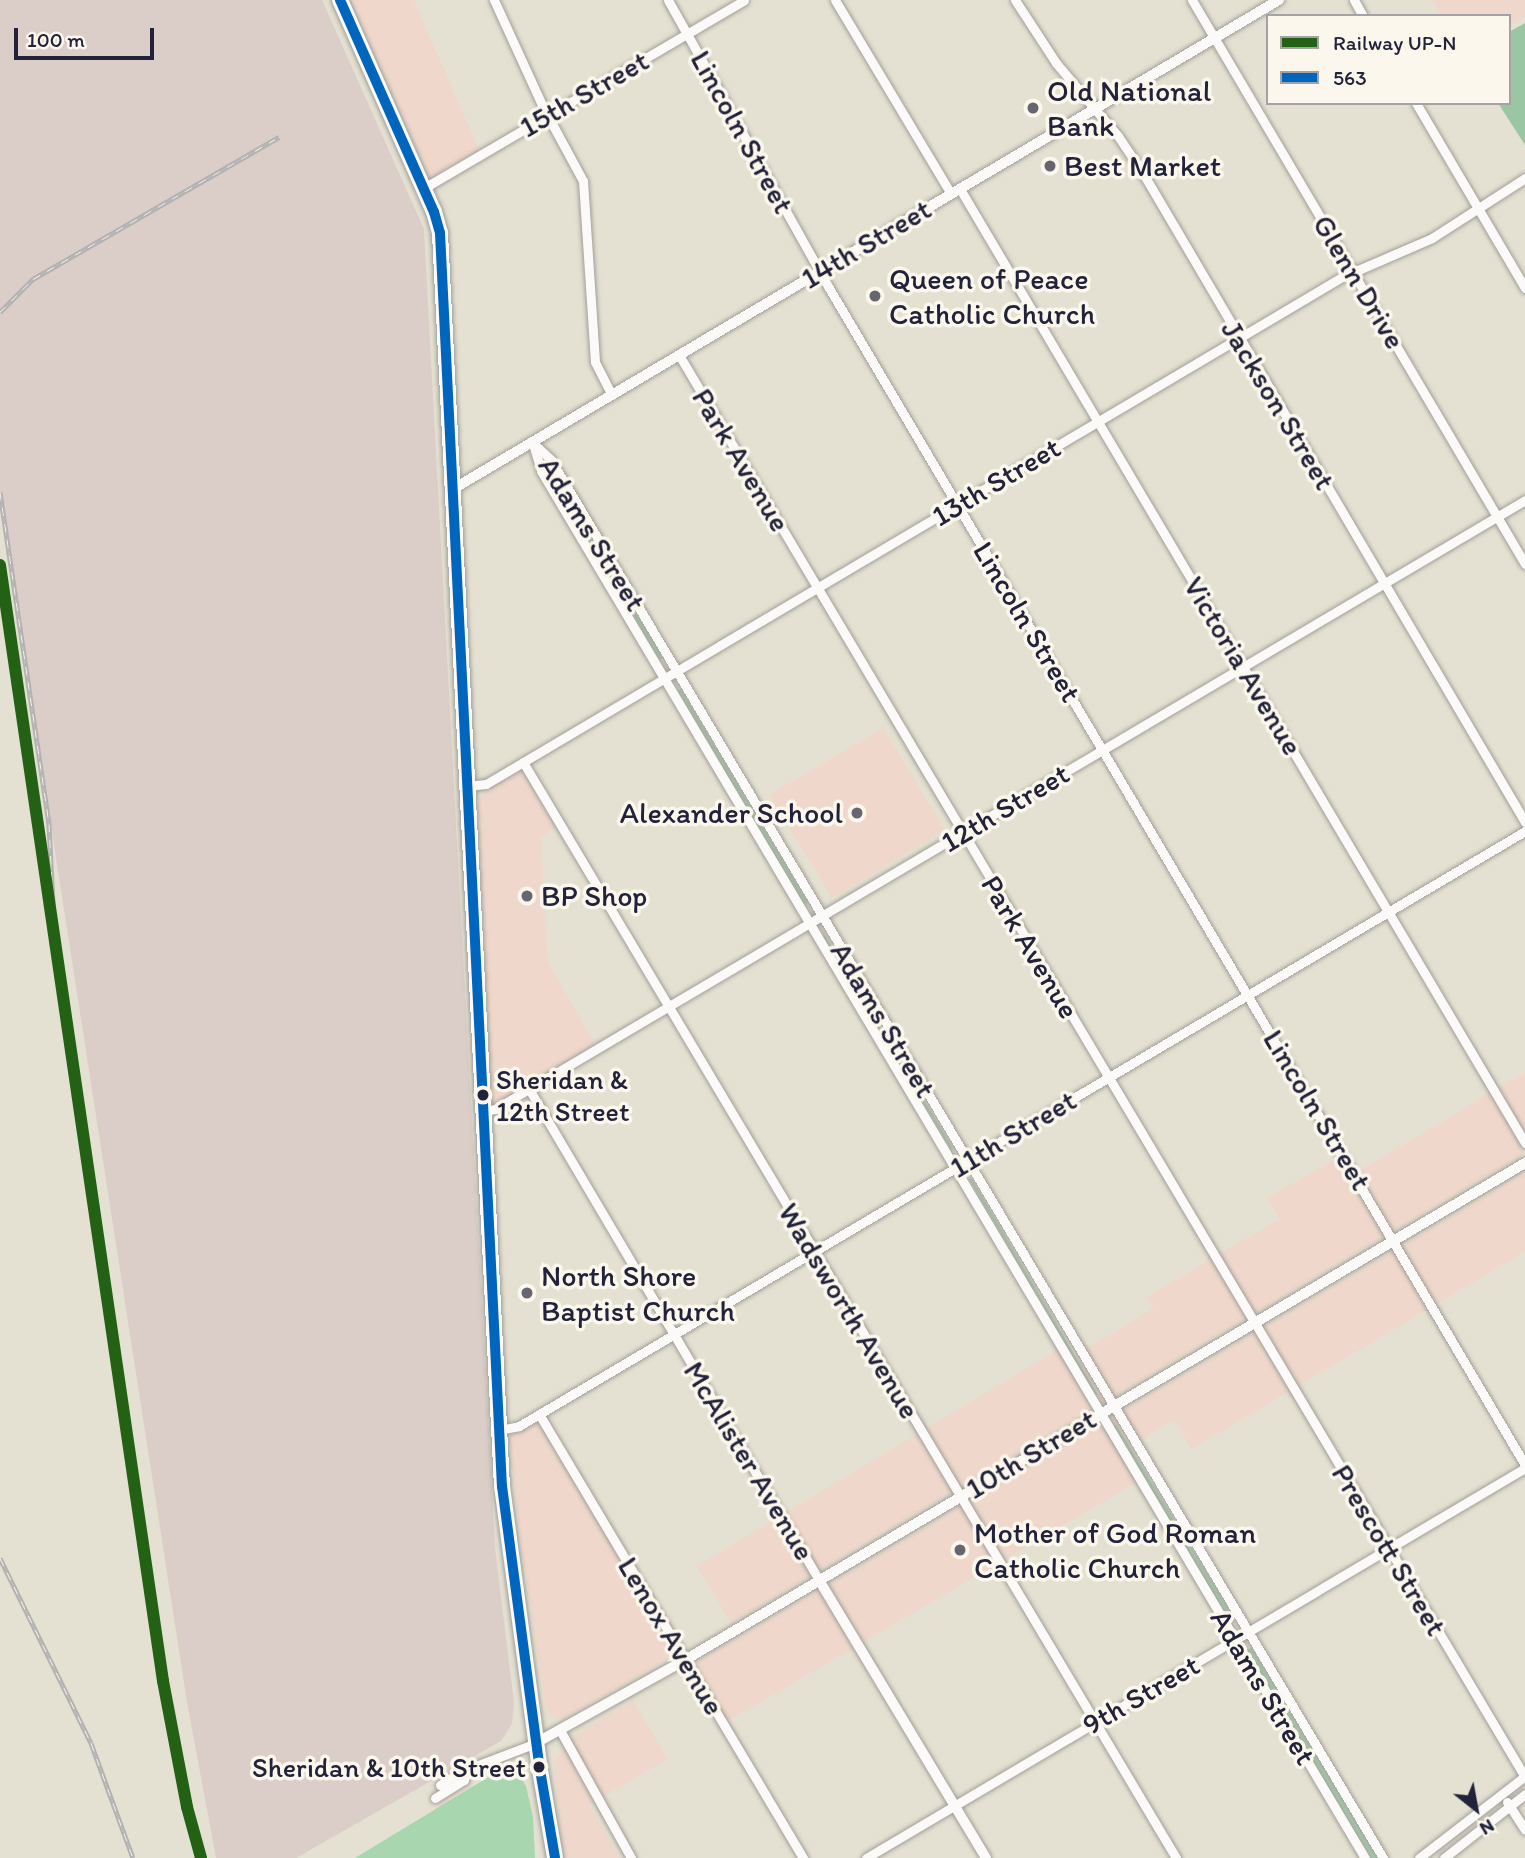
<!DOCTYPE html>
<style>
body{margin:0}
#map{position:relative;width:1525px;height:1858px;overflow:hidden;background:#e5e1d2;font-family:Itim,sans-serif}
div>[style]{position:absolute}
.built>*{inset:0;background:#efd8cb}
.industrial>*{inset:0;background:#dbcec8}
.green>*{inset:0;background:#a7d6af}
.forest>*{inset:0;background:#9bc6a3}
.roads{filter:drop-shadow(0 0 2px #a19f99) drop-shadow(0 0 2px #a19f99)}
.minor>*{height:9px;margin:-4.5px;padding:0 4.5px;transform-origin:4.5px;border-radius:4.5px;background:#fbfaf8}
.tertiary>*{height:10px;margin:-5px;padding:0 5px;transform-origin:5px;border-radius:5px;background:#fbfaf8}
.trunk>*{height:16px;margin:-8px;padding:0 8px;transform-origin:8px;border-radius:8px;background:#fbfaf8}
.rail>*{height:5px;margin-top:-2.5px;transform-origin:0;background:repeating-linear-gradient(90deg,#fbf7ec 0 8px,#b3b2b3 0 16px);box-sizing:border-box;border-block:2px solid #b3b2b3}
.bus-1>*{height:10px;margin:-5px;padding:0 5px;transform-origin:5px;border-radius:5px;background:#0065bd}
.rail-1>*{height:12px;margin:-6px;padding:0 6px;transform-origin:6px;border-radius:6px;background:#236214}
.dots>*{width:19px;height:19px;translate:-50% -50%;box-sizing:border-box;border:4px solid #fbf7ec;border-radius:50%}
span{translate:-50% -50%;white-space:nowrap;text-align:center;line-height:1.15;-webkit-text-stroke:7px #fbf7ec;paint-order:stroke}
.bus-label{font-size:28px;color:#22223b}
.left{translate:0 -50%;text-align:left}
.right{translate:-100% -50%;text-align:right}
.poi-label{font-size:30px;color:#22223b}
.street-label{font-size:30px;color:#22223b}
.legend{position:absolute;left:1266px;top:14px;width:245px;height:91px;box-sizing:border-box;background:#fbf7ec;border:2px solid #a4a2a5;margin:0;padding:9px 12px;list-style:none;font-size:21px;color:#22223b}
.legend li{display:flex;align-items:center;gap:14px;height:35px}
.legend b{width:35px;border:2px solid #a4a2a5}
.north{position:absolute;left:1441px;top:1774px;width:70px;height:70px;-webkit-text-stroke:5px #fbf7ec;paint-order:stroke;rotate:149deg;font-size:19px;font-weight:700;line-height:28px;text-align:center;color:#22223b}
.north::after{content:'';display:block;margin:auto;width:24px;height:32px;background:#22223b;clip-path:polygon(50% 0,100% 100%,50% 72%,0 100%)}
.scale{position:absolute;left:14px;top:28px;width:140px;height:32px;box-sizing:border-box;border:4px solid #22223b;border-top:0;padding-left:9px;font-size:21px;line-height:24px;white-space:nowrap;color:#22223b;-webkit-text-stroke:5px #fbf7ec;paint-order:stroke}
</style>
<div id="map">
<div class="built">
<div style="clip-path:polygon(350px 0,414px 0,479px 150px,430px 180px)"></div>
<div style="clip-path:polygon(1432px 0,1525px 0,1525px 16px,1509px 26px,1509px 16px,1442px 16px)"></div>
<div style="clip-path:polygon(883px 728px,945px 830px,832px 898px,769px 795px)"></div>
<div style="clip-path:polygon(527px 766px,558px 824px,541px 839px,548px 962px,598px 1049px,492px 1112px,478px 800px,495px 784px)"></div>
<div style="clip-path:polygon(1525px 1072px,1525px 1153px,731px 1623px,697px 1566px,1067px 1344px,1075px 1356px,1154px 1308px,1147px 1297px,1279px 1219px,1267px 1198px,1344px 1154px,1356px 1173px)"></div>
<div style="clip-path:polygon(1525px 1173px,1525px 1252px,1192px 1449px,1174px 1420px,1128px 1448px,1146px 1477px,725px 1723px,691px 1666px)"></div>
<div style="clip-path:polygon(545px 1412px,682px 1651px,563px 1719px,551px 1716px,546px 1707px,519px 1532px,509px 1433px)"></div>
<div style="clip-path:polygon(633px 1700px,668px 1759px,589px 1805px,620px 1858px,563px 1858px,554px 1761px,574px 1736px)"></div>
</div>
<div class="industrial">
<div style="clip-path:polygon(0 0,322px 0,424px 229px,495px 1548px,514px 1703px,512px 1724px,501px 1741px,296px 1858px,216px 1858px,187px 1702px,0 497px)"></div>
</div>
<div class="green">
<div style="clip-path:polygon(546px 462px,663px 657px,662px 659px,659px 659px,545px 467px)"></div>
<div style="clip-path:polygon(681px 689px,808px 902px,807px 904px,803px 903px,678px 691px)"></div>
<div style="clip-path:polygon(824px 934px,953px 1148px,952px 1151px,823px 937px)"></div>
<div style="clip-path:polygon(969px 1179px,972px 1179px,1098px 1395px,1095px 1395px)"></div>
<div style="clip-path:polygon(1116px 1424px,1234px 1617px,1234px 1623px,1230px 1622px,1113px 1427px)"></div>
<div style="clip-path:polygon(1250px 1648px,1252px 1648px,1378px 1858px,1371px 1858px,1247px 1652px)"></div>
<div style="clip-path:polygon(500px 1770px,520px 1776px,526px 1786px,533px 1817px,535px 1858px,355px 1858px)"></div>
</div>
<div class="forest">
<div style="clip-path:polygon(1525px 23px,1525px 145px,1498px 103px,1509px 103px,1509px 32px)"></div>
</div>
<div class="roads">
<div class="minor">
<div style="left:494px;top:0;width:118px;rotate:65.4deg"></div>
<div style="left:543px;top:107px;width:84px;rotate:61.6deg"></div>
<div style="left:583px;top:181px;width:181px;rotate:86.2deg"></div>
<div style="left:595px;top:362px;width:37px;rotate:63deg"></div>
<div style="left:668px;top:0;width:330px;rotate:60.8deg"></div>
<div style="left:829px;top:288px;width:1367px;rotate:59.4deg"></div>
<div style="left:835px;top:0;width:226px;rotate:59.1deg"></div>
<div style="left:1015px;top:0;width:75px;rotate:56.9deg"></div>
<div style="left:1056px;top:63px;width:96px;rotate:49.7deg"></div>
<div style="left:1118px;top:136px;width:47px;rotate:56.3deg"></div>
<div style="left:1144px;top:175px;width:751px;rotate:59.51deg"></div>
<div style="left:1192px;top:0;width:655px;rotate:59.44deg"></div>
<div style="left:1354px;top:0;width:18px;rotate:61deg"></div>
<div style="left:1416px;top:103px;width:215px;rotate:59.5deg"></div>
<div style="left:424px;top:188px;width:371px;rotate:-30.4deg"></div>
<div style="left:960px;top:189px;width:1109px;rotate:59.36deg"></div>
<div style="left:679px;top:355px;width:1655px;rotate:59.25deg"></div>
<div style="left:532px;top:442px;width:26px;rotate:43deg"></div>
<div style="left:551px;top:460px;width:1627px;rotate:59.24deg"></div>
<div style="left:533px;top:444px;width:28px;rotate:73deg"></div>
<div style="left:541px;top:471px;width:1613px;rotate:59.29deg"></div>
<div style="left:523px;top:762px;width:1276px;rotate:59.21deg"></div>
<div style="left:467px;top:786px;width:19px;rotate:-6deg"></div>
<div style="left:486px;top:784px;width:995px;rotate:-30.64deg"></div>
<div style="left:1342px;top:277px;width:98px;rotate:-23.4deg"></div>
<div style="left:1432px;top:238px;width:111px;rotate:-32.8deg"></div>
<div style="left:529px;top:1089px;width:570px;rotate:59.43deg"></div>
<div style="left:483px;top:1111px;width:12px;rotate:-9deg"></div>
<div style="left:495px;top:1109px;width:1197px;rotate:-30.59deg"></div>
<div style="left:539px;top:1414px;width:517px;rotate:59.26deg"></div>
<div style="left:499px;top:1430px;width:20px;rotate:-11deg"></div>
<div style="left:519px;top:1426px;width:1169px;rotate:-30.6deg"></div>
<div style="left:561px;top:1732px;width:144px;rotate:60.9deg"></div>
<div style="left:440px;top:1785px;width:24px;rotate:-33deg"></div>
<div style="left:460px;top:1772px;width:81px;rotate:-20.9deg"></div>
<div style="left:435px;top:1798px;width:34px;rotate:-32deg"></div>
<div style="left:464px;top:1780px;width:7px;rotate:-74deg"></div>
<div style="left:1507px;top:1802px;width:33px;rotate:57deg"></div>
<div style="left:866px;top:1858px;width:766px;rotate:-30.62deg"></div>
<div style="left:1419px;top:1858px;width:134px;rotate:-37.7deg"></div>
<div style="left:1444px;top:1858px;width:103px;rotate:-38.3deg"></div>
</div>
<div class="tertiary">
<div style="left:453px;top:489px;width:960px;rotate:-30.63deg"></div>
<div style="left:819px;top:1580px;width:324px;rotate:59deg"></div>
<div style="left:536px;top:1743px;width:171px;rotate:-29.1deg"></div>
<div style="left:685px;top:1660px;width:976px;rotate:-30.61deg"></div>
</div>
<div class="trunk">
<div style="left:340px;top:0;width:232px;rotate:66.1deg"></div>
<div style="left:434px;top:212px;width:22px;rotate:74deg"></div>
<div style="left:440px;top:233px;width:1255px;rotate:87.17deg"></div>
<div style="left:502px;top:1486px;width:280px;rotate:82.4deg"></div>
<div style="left:539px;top:1764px;width:95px;rotate:80.3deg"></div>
</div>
</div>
<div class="rail">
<div style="left:0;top:312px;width:47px;rotate:-45deg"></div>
<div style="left:33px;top:279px;width:284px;rotate:-30deg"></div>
<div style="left:0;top:492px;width:336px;rotate:81.6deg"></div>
<div style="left:49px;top:824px;width:119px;rotate:87.1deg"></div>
<div style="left:0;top:1558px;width:206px;rotate:63.8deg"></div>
<div style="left:91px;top:1743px;width:122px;rotate:69.9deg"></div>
</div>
<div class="bus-1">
<div style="left:340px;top:0;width:232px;rotate:66.1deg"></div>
<div style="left:434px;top:212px;width:22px;rotate:74deg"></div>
<div style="left:440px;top:233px;width:1255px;rotate:87.17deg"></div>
<div style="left:502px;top:1486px;width:280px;rotate:82.4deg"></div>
<div style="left:539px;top:1764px;width:95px;rotate:80.3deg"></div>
</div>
<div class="rail-1">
<div style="left:0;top:565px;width:1128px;rotate:81.69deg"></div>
<div style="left:163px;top:1681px;width:128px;rotate:79.2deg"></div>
<div style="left:187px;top:1807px;width:53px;rotate:74.6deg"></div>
</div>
<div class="dots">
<div style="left:1033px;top:108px;background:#666570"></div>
<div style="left:1050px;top:166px;background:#666570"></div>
<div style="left:875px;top:296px;background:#666570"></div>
<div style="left:857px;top:813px;background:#666570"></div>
<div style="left:527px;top:896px;background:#666570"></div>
<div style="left:483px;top:1095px;background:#22223b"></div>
<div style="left:527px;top:1293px;background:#666570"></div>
<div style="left:960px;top:1550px;background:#666570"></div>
<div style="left:539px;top:1767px;background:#22223b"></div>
</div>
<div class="bus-label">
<span class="left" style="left:496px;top:1095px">Sheridan &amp;<br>12th Street</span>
<span class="right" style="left:526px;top:1767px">Sheridan &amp; 10th Street</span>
</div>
<div class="poi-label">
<span class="left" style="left:1047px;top:108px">Old National<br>Bank</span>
<span class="left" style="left:1064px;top:166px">Best Market</span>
<span class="left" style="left:889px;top:296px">Queen of Peace<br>Catholic Church</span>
<span class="right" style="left:843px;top:813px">Alexander School</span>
<span class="left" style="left:541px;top:896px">BP Shop</span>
<span class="left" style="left:541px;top:1293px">North Shore<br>Baptist Church</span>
<span class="left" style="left:974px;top:1550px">Mother of God Roman<br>Catholic Church</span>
</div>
<div class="street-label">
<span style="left:584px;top:94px;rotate:-30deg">15th Street</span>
<span style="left:742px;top:132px;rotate:61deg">Lincoln Street</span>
<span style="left:866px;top:244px;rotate:-31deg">14th Street</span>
<span style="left:1359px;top:282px;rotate:59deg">Glenn Drive</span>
<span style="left:1278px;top:405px;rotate:59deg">Jackson Street</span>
<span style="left:741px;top:460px;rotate:59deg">Park Avenue</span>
<span style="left:996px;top:482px;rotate:-31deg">13th Street</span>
<span style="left:592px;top:534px;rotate:58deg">Adams Street</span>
<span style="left:1027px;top:622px;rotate:59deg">Lincoln Street</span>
<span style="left:1243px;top:666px;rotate:59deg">Victoria Avenue</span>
<span style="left:1005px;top:808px;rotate:-31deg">12th Street</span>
<span style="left:1030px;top:947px;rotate:59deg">Park Avenue</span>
<span style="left:883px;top:1020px;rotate:59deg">Adams Street</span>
<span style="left:1317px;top:1110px;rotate:59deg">Lincoln Street</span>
<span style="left:1013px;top:1134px;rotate:-31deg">11th Street</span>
<span style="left:849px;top:1311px;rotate:59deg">Wadsworth Avenue</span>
<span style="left:1031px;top:1454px;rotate:-31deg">10th Street</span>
<span style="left:749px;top:1461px;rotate:59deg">McAlister Avenue</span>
<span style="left:1389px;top:1550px;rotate:59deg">Prescott Street</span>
<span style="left:671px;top:1636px;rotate:59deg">Lenox Avenue</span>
<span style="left:1263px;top:1687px;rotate:59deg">Adams Street</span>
<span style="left:1141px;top:1695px;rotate:-30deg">9th Street</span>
</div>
<ul class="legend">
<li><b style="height:9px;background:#236214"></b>Railway UP-N</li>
<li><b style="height:9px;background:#0065bd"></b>563</li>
</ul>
<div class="north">N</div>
<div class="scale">100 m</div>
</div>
